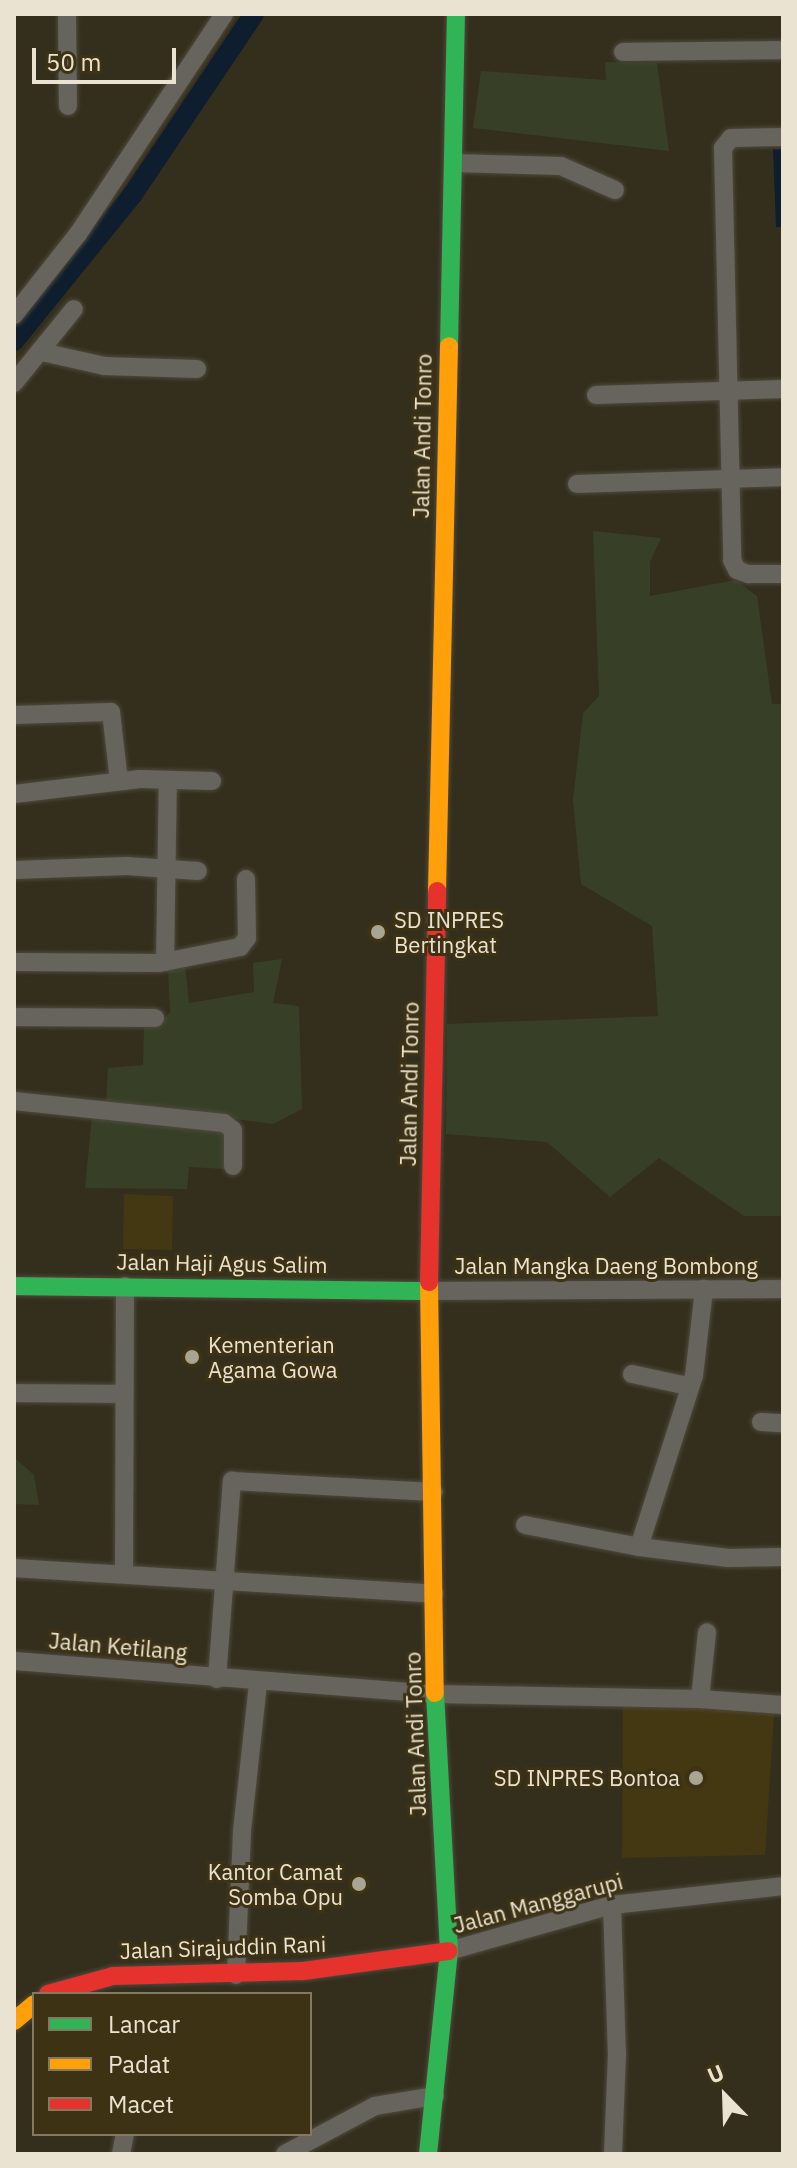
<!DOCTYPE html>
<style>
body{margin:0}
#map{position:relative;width:797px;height:2168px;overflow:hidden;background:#342e1d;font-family:"IBM Plex Sans",sans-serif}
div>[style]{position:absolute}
.built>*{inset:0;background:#443813}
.green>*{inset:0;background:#374027}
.water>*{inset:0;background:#0e1e2e}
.canal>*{height:20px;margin:-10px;padding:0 10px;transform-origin:10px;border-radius:10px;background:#0e1e2e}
.roads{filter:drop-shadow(0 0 2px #4f4a3c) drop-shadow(0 0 2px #4f4a3c)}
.street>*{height:18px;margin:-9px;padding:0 9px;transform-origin:9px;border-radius:9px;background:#67645e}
.fast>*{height:18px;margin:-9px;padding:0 9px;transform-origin:9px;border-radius:9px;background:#30b455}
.slow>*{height:18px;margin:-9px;padding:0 9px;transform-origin:9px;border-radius:9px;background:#ff9f0a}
.jam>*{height:18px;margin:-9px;padding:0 9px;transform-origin:9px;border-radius:9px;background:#e5322d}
.dots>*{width:22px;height:22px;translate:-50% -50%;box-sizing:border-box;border:4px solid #3d3214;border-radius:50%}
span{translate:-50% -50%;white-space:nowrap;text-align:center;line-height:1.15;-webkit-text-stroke:6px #3d3214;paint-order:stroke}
.street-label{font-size:22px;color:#eae3d2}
.poi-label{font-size:22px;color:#eae3d2}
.left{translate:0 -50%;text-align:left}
.right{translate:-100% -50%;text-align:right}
.frame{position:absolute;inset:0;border:16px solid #eae3d2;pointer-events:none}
.legend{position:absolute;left:32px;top:1992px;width:280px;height:144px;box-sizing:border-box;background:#3d3214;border:2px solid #827960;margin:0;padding:10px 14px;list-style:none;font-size:24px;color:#eae3d2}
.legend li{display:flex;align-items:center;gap:16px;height:40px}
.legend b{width:40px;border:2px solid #827960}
.north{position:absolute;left:685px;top:2056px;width:80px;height:80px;-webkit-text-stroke:6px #3d3214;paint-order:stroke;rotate:337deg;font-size:22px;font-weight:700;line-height:32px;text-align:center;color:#eae3d2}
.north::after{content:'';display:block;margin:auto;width:28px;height:36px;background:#eae3d2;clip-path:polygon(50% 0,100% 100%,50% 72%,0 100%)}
.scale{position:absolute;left:32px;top:48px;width:144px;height:36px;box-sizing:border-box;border:4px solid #eae3d2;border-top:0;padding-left:10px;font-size:24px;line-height:28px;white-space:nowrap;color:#eae3d2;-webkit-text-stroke:6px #3d3214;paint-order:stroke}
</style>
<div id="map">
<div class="built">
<div style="clip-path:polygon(124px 1194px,173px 1196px,172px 1250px,123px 1249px)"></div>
<div style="clip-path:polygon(623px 1694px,775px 1701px,765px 1855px,622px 1858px)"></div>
</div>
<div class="green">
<div style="clip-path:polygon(605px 62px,657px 63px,669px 151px,473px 128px,481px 71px,606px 80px)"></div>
<div style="clip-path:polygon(593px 531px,661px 538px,650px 562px,650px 596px,736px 580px,757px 596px,772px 704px,783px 704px,783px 1216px,744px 1216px,659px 1158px,610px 1197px,547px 1142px,446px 1134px,447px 1024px,658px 1016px,652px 926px,581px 884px,573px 800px,583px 713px,599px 696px)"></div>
<div style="clip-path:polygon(282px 959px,273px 1003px,299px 1006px,302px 1109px,273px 1124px,106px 1102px,108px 1068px,143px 1065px,144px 1026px,161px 1024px,170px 1012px,168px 968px,185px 964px,189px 1003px,254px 992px,253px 963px)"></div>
<div style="clip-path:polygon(92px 1116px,224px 1129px,225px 1169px,189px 1167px,187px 1189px,85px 1188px)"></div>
<div style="clip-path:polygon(14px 1457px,34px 1475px,39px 1505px,14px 1504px)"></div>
</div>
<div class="water">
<div style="clip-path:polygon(773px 149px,783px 149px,783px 227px,776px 227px)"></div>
</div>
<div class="canal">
<div style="left:14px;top:341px;width:189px;rotate:-51deg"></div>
<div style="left:133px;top:194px;width:217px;rotate:-56.1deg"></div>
</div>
<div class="roads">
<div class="street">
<div style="left:67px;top:14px;width:92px;rotate:89.4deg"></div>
<div style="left:623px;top:52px;width:160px;rotate:-0.7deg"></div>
<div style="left:783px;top:137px;width:52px;rotate:178.9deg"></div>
<div style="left:731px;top:138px;width:13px;rotate:129deg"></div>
<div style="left:723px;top:148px;width:412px;rotate:88.7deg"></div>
<div style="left:732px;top:560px;width:11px;rotate:63deg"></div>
<div style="left:737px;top:570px;width:12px;rotate:20deg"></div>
<div style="left:748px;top:574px;width:35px"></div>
<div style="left:453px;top:163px;width:108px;rotate:1.6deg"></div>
<div style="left:561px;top:166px;width:59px;rotate:24deg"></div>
<div style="left:14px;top:315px;width:103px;rotate:-51.7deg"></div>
<div style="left:78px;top:234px;width:264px;rotate:-56.4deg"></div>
<div style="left:42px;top:352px;width:64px;rotate:12.7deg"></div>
<div style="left:104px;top:366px;width:93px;rotate:1.8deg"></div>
<div style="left:14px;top:383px;width:95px;rotate:-51deg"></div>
<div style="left:596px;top:395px;width:187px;rotate:-1.8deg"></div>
<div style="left:577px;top:484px;width:206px;rotate:-1.9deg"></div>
<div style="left:14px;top:715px;width:97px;rotate:-1.8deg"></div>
<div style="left:111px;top:712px;width:69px;rotate:83.4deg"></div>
<div style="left:14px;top:794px;width:127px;rotate:-6.8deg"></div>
<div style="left:140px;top:779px;width:72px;rotate:1.6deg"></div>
<div style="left:14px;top:870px;width:113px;rotate:-2deg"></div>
<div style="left:127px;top:866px;width:71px;rotate:4deg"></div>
<div style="left:14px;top:962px;width:145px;rotate:0.4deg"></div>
<div style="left:159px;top:963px;width:83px;rotate:-11.2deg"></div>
<div style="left:240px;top:947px;width:11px;rotate:-52deg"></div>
<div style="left:247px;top:938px;width:59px;rotate:-91deg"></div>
<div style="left:165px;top:962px;width:181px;rotate:-89.1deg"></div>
<div style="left:14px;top:1017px;width:141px;rotate:0.4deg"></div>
<div style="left:14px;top:1101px;width:211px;rotate:6deg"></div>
<div style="left:224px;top:1123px;width:11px;rotate:38deg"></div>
<div style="left:233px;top:1130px;width:36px;rotate:90deg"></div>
<div style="left:429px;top:1291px;width:354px;rotate:-0.3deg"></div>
<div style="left:632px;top:1374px;width:57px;rotate:12.1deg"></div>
<div style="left:14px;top:1393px;width:108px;rotate:0.5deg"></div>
<div style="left:761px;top:1422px;width:22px;rotate:3deg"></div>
<div style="left:525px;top:1525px;width:116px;rotate:10.9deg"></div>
<div style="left:639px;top:1547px;width:90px;rotate:7deg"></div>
<div style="left:728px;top:1558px;width:55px;rotate:-1deg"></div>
<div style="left:639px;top:1547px;width:180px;rotate:-72.2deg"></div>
<div style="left:694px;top:1376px;width:88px;rotate:-83.4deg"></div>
<div style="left:14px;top:1568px;width:421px;rotate:3.5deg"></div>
<div style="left:124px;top:1572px;width:286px;rotate:-89.8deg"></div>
<div style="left:14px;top:1661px;width:422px;rotate:4.5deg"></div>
<div style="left:435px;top:1694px;width:265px;rotate:1.1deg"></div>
<div style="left:700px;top:1699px;width:83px;rotate:4.1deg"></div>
<div style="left:217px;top:1679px;width:199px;rotate:-85.7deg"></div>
<div style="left:232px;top:1481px;width:202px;rotate:3.1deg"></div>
<div style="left:700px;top:1699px;width:67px;rotate:-84deg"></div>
<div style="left:612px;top:1905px;width:149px;rotate:88.1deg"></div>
<div style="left:617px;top:2054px;width:100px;rotate:92.3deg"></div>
<div style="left:449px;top:1951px;width:169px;rotate:-15.8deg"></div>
<div style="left:612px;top:1905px;width:172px;rotate:-6.3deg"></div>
<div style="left:236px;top:1975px;width:144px;rotate:-87.6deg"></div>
<div style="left:242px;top:1831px;width:149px;rotate:-83.8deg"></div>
<div style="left:121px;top:2154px;width:20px;rotate:-79deg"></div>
<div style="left:285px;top:2154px;width:102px;rotate:-28.1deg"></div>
<div style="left:375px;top:2106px;width:61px;rotate:-9.5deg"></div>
</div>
<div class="fast">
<div style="left:449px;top:346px;width:332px;rotate:-88.8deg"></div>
<div style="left:14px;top:1286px;width:415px;rotate:0.7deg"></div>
<div style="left:428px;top:2154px;width:204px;rotate:-84.1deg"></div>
<div style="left:449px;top:1951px;width:258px;rotate:-93.1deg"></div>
</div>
<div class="slow">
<div style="left:437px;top:891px;width:545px;rotate:-88.74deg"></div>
<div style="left:429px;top:1282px;width:411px;rotate:89.2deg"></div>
<div style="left:14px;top:2021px;width:26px;rotate:-40deg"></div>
</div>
<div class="jam">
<div style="left:429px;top:1282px;width:391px;rotate:-88.8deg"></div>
<div style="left:48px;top:1994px;width:67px;rotate:-15.5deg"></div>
<div style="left:113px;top:1976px;width:190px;rotate:-1.5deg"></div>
<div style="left:303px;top:1971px;width:147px;rotate:-7.8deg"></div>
</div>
</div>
<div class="dots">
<div style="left:378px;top:932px;background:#aaa493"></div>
<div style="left:192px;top:1357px;background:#aaa493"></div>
<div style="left:696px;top:1778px;background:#aaa493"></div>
<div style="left:359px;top:1884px;background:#aaa493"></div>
</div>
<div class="street-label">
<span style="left:422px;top:436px;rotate:-89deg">Jalan Andi Tonro</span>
<span style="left:409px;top:1084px;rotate:-89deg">Jalan Andi Tonro</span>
<span style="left:222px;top:1263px;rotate:1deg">Jalan Haji Agus Salim</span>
<span style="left:606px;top:1266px">Jalan Mangka Daeng Bombong</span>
<span style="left:118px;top:1646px;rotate:5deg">Jalan Ketilang</span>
<span style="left:415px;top:1734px;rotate:-92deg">Jalan Andi Tonro</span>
<span style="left:538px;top:1903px;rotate:-15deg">Jalan Manggarupi</span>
<span style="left:223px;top:1947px;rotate:-2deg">Jalan Sirajuddin Rani</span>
</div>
<div class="poi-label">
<span class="left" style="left:394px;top:932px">SD INPRES<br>Bertingkat</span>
<span class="left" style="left:208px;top:1357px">Kementerian<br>Agama Gowa</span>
<span class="right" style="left:680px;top:1778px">SD INPRES Bontoa</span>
<span class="right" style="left:343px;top:1884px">Kantor Camat<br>Somba Opu</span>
</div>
<div class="frame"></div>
<ul class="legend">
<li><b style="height:10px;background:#30b455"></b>Lancar</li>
<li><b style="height:10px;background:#ff9f0a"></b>Padat</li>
<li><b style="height:10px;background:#e5322d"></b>Macet</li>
</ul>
<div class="north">U</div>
<div class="scale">50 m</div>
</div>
